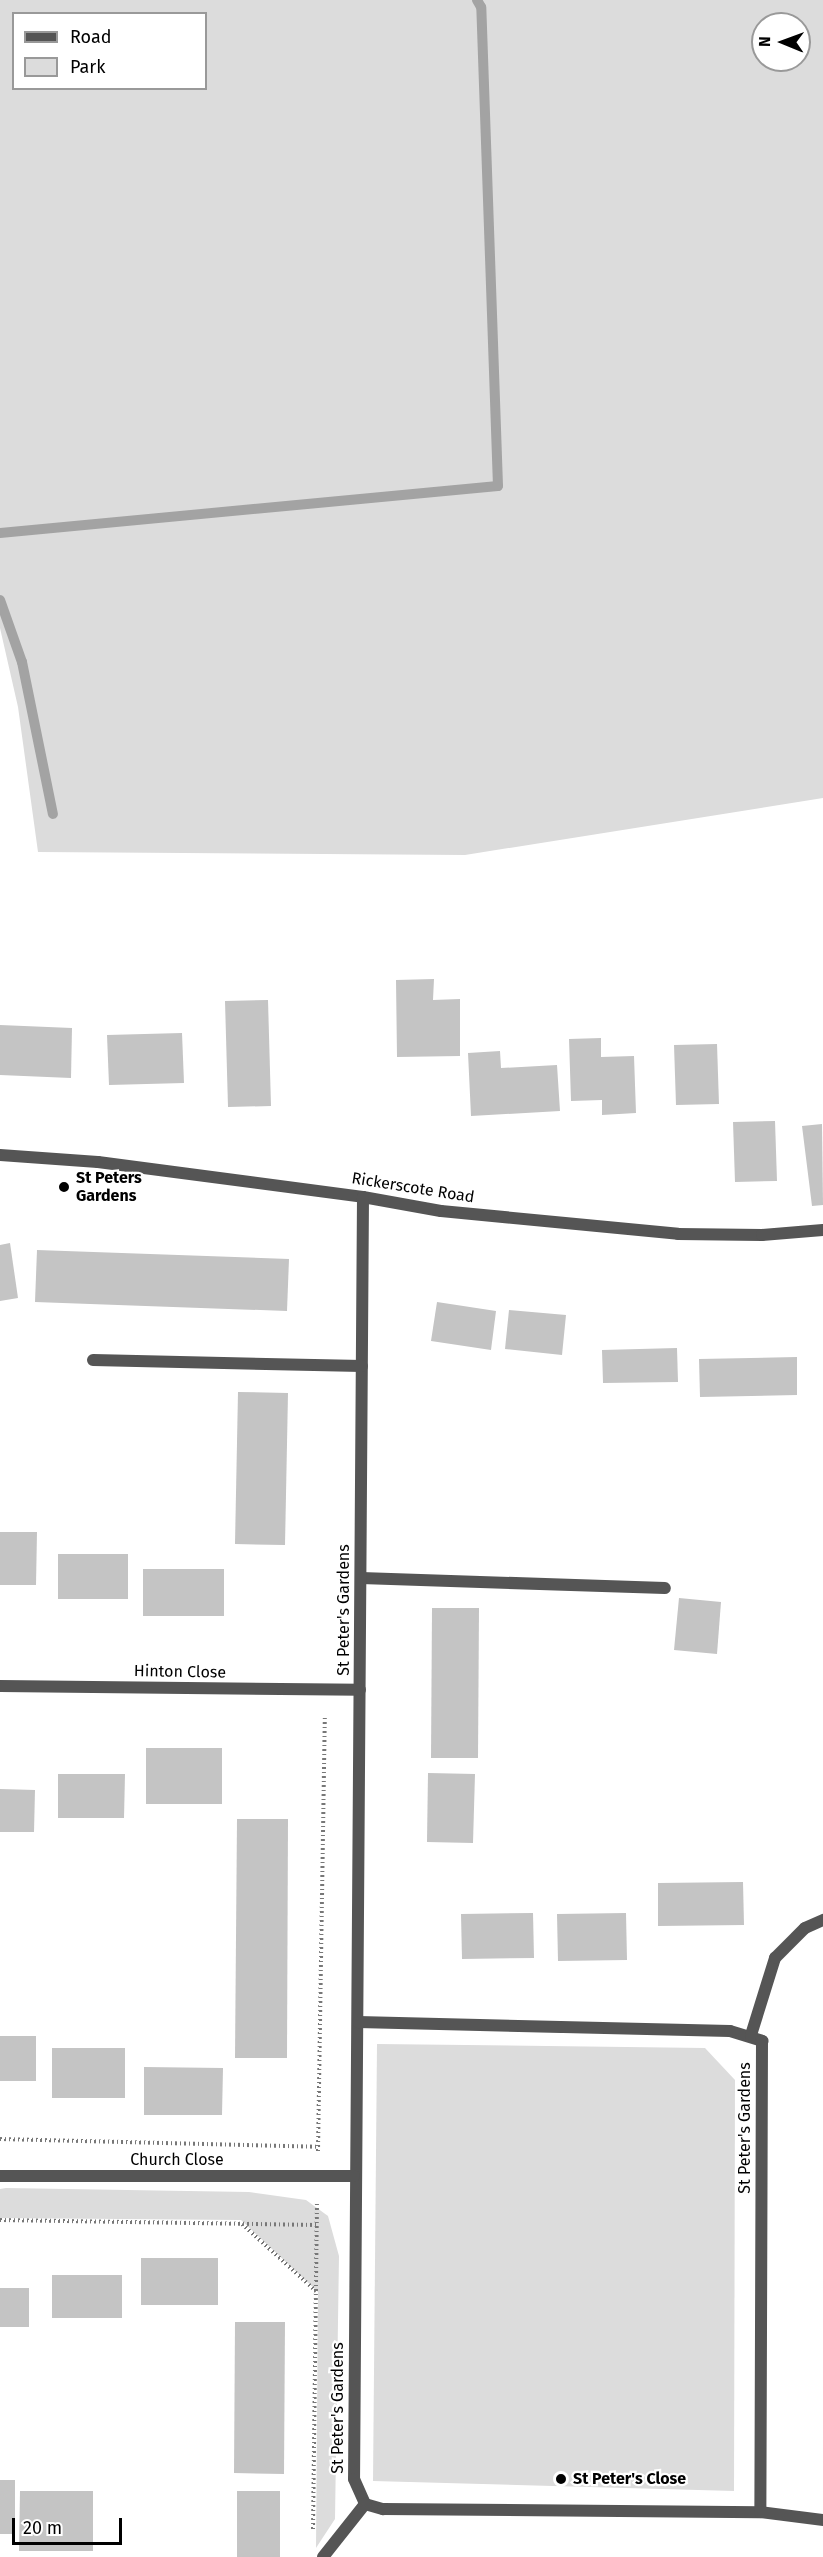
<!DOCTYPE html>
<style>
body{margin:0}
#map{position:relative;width:823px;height:2557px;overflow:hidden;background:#fff;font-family:"Fira Sans",sans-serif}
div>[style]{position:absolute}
.green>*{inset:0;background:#dcdcdc}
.stream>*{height:10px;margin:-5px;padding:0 5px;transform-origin:5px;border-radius:5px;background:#a3a3a3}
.building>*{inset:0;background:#c4c4c4}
.path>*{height:4px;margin-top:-2px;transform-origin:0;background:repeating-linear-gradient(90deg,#777 0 1.5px,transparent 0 4.5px)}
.service>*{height:12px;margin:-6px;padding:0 6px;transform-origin:6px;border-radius:6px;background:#555}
.minor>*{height:12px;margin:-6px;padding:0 6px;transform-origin:6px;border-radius:6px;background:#555}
.dots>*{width:16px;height:16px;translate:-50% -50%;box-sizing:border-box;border:3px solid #fff;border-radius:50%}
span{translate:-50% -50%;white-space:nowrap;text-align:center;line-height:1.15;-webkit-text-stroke:4.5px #fff;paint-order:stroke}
.poi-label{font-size:16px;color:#000;font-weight:700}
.left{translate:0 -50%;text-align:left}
.street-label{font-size:16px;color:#000}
.legend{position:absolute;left:12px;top:12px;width:195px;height:78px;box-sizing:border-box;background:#fff;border:2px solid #999;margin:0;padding:8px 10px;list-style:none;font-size:18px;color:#000}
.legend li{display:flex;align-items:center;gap:12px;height:30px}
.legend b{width:30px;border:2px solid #999}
.north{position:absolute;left:751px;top:12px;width:60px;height:60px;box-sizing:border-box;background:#fff;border:2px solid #999;border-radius:50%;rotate:271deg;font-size:16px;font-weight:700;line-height:24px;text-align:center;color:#000}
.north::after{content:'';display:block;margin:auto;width:21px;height:27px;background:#000;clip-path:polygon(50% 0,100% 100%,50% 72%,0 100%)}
.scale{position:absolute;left:12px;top:2518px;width:110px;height:27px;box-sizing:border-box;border:3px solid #000;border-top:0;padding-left:8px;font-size:18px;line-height:21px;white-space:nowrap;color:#000;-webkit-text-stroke:4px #fff;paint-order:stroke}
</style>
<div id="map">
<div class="green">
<div style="clip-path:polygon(evenodd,0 0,823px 0,823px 798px,465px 855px,38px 852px,18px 707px,0 628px,0 0,14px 14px,206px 14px,206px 88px,14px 88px,14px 14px,0 0,763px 24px,799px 24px,799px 60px,763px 60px,763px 24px)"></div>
<div style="clip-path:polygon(377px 2044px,705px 2048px,735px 2080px,734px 2491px,373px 2481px)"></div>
<div style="clip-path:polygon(6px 2188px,249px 2192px,306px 2200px,328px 2216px,339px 2256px,335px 2519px,316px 2548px,318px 2292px,241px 2220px,0 2218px,0 2189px)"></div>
</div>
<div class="stream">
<div style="left:0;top:533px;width:500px;rotate:-5.39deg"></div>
<div style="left:498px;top:486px;width:479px;rotate:-92deg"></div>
<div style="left:481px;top:7px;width:8px;rotate:-120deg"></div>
<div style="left:0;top:600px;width:66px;rotate:70.5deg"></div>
<div style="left:22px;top:662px;width:155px;rotate:78.5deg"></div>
</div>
<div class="building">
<div style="clip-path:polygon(434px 979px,433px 1000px,460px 999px,460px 1056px,397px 1057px,396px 980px)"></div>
<div style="clip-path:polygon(268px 1000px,271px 1106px,228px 1107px,225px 1001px)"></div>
<div style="clip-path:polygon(0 1025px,72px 1028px,71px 1078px,0 1075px)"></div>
<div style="clip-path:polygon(182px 1033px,184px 1083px,109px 1085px,107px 1035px)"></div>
<div style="clip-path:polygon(601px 1038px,601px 1057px,634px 1056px,636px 1113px,602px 1115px,602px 1100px,571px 1101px,569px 1039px)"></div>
<div style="clip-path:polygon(717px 1044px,719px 1104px,676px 1105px,674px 1045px)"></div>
<div style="clip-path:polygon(500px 1051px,501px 1068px,557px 1065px,560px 1111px,471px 1116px,468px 1053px)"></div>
<div style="clip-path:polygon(775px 1121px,777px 1181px,735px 1182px,733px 1122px)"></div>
<div style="clip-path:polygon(822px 1124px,823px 1205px,812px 1206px,802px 1126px)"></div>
<div style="clip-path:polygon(10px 1243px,18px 1298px,0 1301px,0 1245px)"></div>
<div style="clip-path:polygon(37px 1250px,289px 1259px,287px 1311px,35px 1302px)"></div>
<div style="clip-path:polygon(437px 1302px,496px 1311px,491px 1350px,431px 1341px)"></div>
<div style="clip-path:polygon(509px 1310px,566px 1315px,562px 1355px,505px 1349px)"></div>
<div style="clip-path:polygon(677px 1348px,678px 1382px,603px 1383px,602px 1350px)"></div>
<div style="clip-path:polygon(797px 1357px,797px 1395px,700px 1397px,699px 1359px)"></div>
<div style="clip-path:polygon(238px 1392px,288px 1393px,285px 1545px,235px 1544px)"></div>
<div style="clip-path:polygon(0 1532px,37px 1532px,36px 1585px,0 1585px)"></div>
<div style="clip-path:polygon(58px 1554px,128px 1554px,128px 1599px,58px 1599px)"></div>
<div style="clip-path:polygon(143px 1569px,224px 1569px,224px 1616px,143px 1616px)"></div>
<div style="clip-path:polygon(679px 1598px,721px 1602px,717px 1654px,674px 1650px)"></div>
<div style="clip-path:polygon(432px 1608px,479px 1608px,478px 1758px,431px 1758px)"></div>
<div style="clip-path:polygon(146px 1748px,222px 1748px,222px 1804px,146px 1804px)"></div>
<div style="clip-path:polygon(428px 1773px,475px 1774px,473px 1843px,427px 1842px)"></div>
<div style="clip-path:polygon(58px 1774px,125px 1774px,124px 1818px,58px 1818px)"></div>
<div style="clip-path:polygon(0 1789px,35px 1790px,34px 1832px,0 1832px)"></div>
<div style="clip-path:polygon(237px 1819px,288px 1819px,287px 2058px,235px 2058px)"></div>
<div style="clip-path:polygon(743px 1882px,744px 1925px,658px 1926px,658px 1883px)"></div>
<div style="clip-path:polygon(533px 1913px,534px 1958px,462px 1959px,461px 1914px)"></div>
<div style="clip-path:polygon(626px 1913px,627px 1960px,558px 1961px,557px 1914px)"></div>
<div style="clip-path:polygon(0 2036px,36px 2036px,36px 2081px,0 2081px)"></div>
<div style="clip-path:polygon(52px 2048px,125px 2048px,125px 2098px,52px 2098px)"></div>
<div style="clip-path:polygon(144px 2067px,223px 2068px,222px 2115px,144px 2115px)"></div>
<div style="clip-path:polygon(141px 2258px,218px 2258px,218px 2305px,141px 2305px)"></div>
<div style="clip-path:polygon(52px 2275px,122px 2275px,122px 2318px,52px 2318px)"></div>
<div style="clip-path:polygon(0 2288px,29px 2288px,29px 2327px,0 2327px)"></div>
<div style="clip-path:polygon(235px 2322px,285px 2322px,284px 2474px,234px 2473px)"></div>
<div style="clip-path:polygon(0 2480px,15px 2480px,15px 2534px,0 2534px)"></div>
<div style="clip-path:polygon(20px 2491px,93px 2491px,93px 2551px,19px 2551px)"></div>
<div style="clip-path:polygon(237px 2491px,280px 2491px,280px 2557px,237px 2557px)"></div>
</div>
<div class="path">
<div style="left:0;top:2139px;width:318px;rotate:1.4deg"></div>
<div style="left:318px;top:2151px;width:436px;rotate:-89.1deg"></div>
<div style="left:0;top:2220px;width:317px;rotate:0.9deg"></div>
<div style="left:242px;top:2224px;width:100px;rotate:42.2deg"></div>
<div style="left:313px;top:2529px;width:328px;rotate:-89.3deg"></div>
</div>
<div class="service">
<div style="left:361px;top:1578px;width:304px;rotate:1.9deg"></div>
</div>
<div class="minor">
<div style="left:0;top:1155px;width:98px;rotate:4.1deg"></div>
<div style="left:98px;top:1162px;width:267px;rotate:7.5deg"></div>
<div style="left:363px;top:1197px;width:79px;rotate:10.2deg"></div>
<div style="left:441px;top:1211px;width:238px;rotate:5.5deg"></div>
<div style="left:678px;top:1234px;width:84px;rotate:0.7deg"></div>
<div style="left:762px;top:1235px;width:61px;rotate:-4.7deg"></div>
<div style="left:363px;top:1197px;width:1282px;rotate:90.4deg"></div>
<div style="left:354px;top:2479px;width:27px;rotate:66deg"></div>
<div style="left:93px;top:1360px;width:269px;rotate:1.3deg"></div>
<div style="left:0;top:1686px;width:360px;rotate:0.6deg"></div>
<div style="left:358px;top:2022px;width:372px;rotate:1.4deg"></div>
<div style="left:730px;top:2031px;width:34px;rotate:17deg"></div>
<div style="left:762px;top:2041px;width:471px;rotate:90.2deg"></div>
<div style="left:751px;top:2035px;width:81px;rotate:-72.7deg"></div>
<div style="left:775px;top:1958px;width:42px;rotate:-45deg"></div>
<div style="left:805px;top:1928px;width:20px;rotate:-24deg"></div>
<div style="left:0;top:2176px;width:354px"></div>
<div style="left:365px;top:2504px;width:19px;rotate:16deg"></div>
<div style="left:383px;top:2509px;width:377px;rotate:0.5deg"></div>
<div style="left:760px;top:2512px;width:64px;rotate:7.2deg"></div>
<div style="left:323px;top:2557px;width:68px;rotate:-51.6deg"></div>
</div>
<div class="dots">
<div style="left:64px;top:1187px;background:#000"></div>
<div style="left:561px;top:2479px;background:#000"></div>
</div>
<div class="poi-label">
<span class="left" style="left:76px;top:1187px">St Peters<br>Gardens</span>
<span class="left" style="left:573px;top:2479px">St Peter's Close</span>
</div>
<div class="street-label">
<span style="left:413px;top:1188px;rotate:9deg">Rickerscote Road</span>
<span style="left:344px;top:1610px;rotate:-90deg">St Peter's Gardens</span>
<span style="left:180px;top:1672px;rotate:1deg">Hinton Close</span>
<span style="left:745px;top:2128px;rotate:-90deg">St Peter's Gardens</span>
<span style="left:177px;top:2160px">Church Close</span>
<span style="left:338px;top:2408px;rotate:-90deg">St Peter's Gardens</span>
</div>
<ul class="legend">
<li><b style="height:8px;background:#555"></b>Road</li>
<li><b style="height:16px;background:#dcdcdc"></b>Park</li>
</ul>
<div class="north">N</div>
<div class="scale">20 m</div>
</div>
